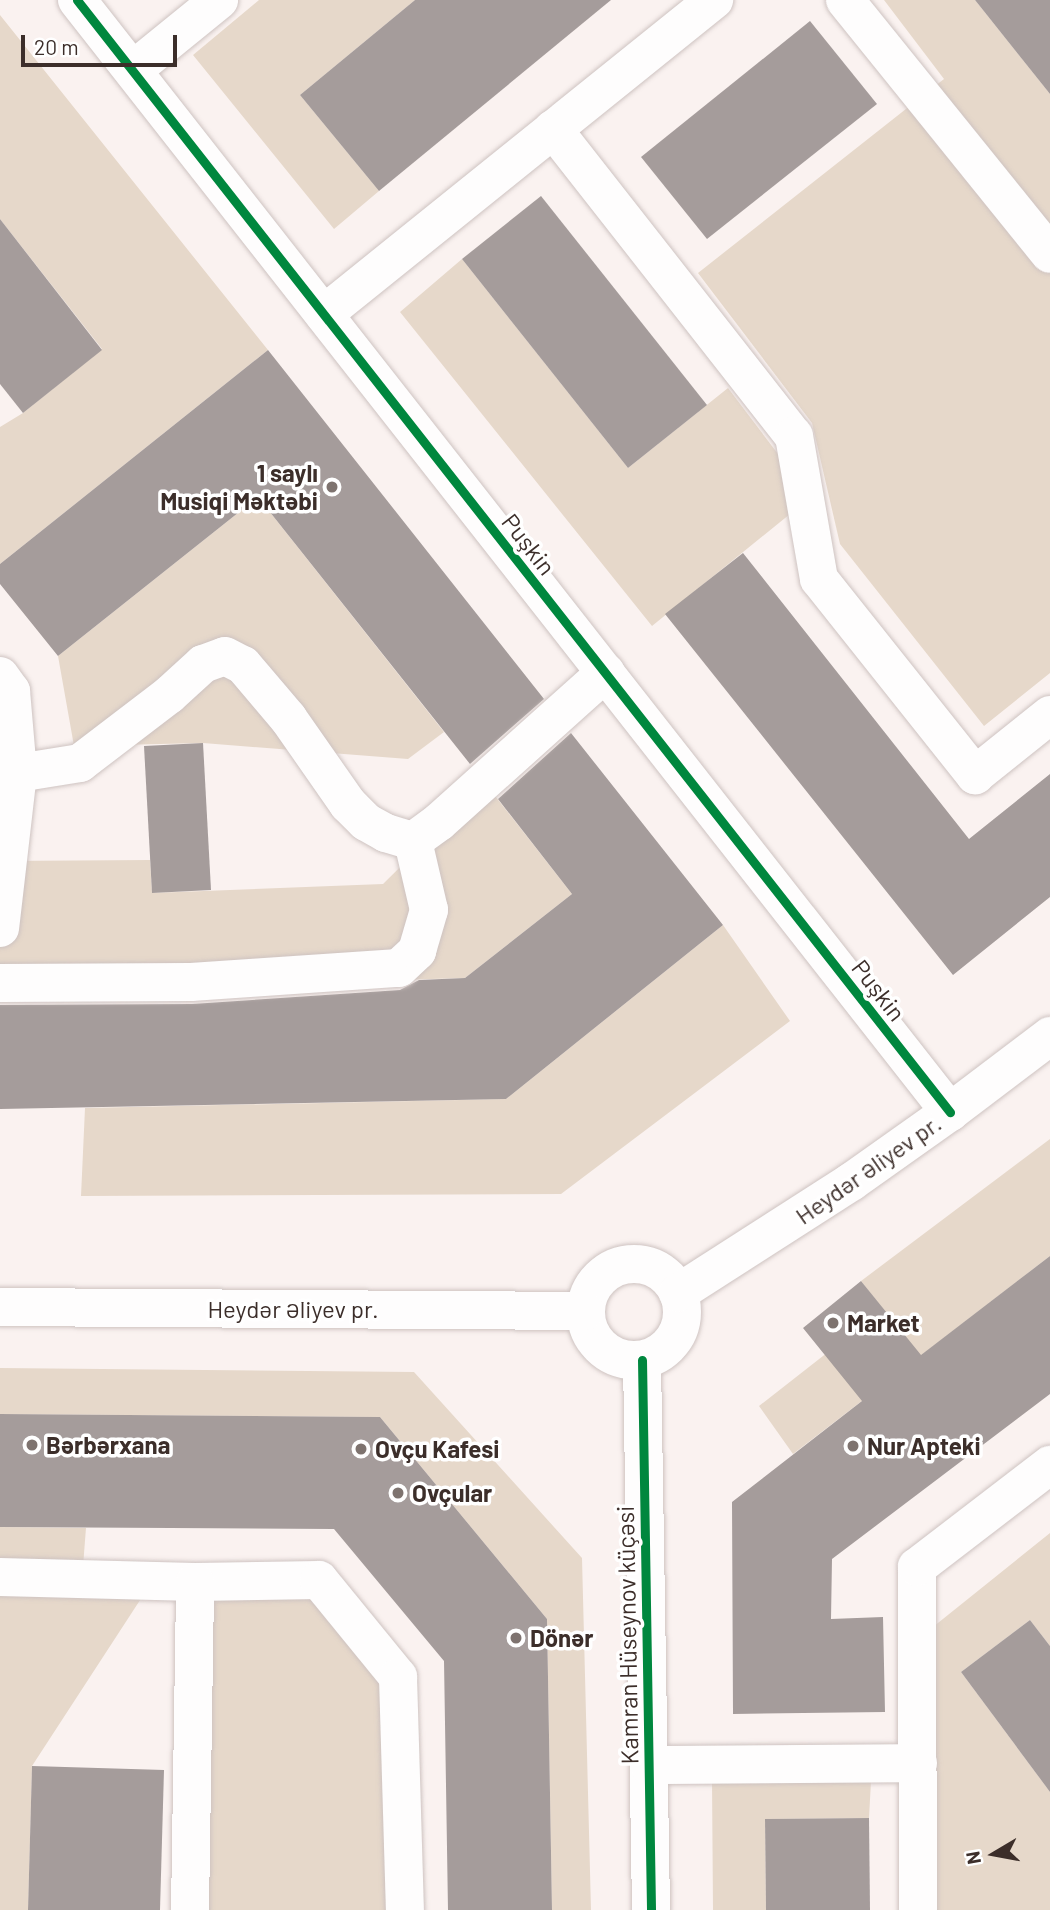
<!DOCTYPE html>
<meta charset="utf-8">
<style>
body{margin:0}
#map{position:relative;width:1050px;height:1910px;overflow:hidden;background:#faf2f0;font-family:Barlow,sans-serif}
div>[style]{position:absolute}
.green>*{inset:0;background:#e6d8ca}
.building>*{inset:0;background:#a59c9b}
.roads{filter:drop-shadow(0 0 2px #cec3c1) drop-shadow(0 0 2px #cec3c1)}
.minor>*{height:38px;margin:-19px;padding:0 19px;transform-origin:19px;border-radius:19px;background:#fefdfd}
.major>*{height:38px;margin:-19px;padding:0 19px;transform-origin:19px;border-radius:19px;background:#fefdfd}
.major>.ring{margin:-19px;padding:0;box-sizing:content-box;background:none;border:38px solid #fefdfd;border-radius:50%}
.cycleway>*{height:9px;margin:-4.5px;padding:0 4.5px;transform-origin:4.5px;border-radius:4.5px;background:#00873e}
.dots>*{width:19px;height:19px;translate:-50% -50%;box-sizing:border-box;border:4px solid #fff;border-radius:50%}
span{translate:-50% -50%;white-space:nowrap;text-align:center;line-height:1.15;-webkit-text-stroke:7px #fff;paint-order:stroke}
.poi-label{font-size:24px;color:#3c2e2a;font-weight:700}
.right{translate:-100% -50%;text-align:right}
.left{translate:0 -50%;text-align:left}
.street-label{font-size:24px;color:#3c2e2a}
.north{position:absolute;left:959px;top:1819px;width:70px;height:70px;-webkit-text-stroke:5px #fff;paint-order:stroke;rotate:260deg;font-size:19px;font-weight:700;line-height:28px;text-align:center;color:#3c2e2a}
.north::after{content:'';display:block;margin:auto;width:24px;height:32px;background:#3c2e2a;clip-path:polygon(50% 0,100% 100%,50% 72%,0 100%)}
.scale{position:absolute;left:21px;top:35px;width:156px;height:32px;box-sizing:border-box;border:4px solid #3c2e2a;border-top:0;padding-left:9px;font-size:21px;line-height:24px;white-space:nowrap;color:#3c2e2a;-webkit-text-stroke:5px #fff;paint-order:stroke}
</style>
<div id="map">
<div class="green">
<div style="clip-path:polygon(259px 0,415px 0,300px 95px,379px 191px,334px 229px,193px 55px)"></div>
<div style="clip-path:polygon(884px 0,975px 0,1050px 94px,1050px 673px,984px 726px,840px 544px,812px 423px,698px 273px,944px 79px)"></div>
<div style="clip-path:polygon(0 15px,268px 350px,0 564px,0 427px,23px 413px,102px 349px,0 219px)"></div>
<div style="clip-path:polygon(462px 259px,628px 468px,728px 388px,778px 454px,790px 514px,652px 626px,400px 312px)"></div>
<div style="clip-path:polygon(258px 497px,444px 732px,408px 759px,203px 743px,74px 746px,58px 656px)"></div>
<div style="clip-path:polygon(485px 783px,572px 894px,465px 978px,0 992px,0 861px,150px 860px,152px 893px,383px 884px)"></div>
<div style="clip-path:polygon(723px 925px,790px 1021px,561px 1194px,81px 1196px,85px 1108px,506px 1099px)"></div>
<div style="clip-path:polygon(1050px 1139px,1050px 1256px,793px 1454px,759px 1406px,883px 1309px,861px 1281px)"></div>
<div style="clip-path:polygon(0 1368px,414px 1372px,582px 1558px,591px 1910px,552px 1910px,547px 1619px,380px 1417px,0 1414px)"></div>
<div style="clip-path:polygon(0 1527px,86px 1528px,82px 1579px,0 1577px)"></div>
<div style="clip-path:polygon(1050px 1533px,1050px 1646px,1030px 1620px,961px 1672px,1050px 1792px,1050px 1910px,918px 1910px,918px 1639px)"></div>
<div style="clip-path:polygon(319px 1580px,398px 1677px,404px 1910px,190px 1910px,195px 1582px)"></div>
<div style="clip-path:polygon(0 1590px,144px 1594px,32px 1766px,28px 1910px,0 1910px)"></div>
<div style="clip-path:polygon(871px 1781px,869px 1818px,765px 1819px,766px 1910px,713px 1910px,712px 1782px)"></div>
</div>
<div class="building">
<div style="clip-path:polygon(415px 0,611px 0,379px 191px,300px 95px)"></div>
<div style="clip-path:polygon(975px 0,1050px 0,1050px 94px)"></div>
<div style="clip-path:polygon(810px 21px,877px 104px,707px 239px,641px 157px)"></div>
<div style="clip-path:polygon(541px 196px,707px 405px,628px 468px,462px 259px)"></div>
<div style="clip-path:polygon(0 219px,102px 350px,23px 413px,0 384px)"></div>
<div style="clip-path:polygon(268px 350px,544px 699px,470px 764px,258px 497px,58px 656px,0 584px,0 564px)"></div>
<div style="clip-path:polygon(743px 553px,969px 839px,1050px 774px,1050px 897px,953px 975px,665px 614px)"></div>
<div style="clip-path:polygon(571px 733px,723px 925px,506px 1099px,0 1109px,0 1005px,192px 1004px,400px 990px,419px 980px,465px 978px,572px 894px,498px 799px)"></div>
<div style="clip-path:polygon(203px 743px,211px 890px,152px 893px,144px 746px)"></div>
<div style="clip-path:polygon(1050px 1256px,1050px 1394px,832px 1559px,831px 1619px,883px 1617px,885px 1712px,733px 1714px,732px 1502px,862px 1401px,803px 1328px,861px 1281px,921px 1355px)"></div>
<div style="clip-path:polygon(0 1414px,380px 1417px,547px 1619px,552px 1910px,448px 1910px,444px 1661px,334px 1529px,0 1527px)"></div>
<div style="clip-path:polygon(1030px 1620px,1050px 1646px,1050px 1792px,961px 1672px)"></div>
<div style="clip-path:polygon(32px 1766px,164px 1770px,160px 1910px,28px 1910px)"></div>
<div style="clip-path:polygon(869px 1818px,870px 1910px,766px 1910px,765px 1819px)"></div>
</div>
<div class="roads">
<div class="minor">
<div style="left:77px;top:0;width:1414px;rotate:51.87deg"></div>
<div style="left:845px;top:0;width:326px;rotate:51.1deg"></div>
<div style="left:133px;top:70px;width:111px;rotate:-39.1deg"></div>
<div style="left:553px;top:129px;width:390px;rotate:51.9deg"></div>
<div style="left:794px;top:436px;width:145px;rotate:80.1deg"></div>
<div style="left:819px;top:579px;width:251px;rotate:51.5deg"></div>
<div style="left:975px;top:775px;width:96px;rotate:-38.7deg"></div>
<div style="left:324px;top:314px;width:501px;rotate:-38.84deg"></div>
<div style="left:0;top:676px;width:19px;rotate:54deg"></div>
<div style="left:11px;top:691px;width:82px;rotate:85.1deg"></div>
<div style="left:18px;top:773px;width:156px;rotate:96.6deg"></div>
<div style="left:18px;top:773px;width:63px;rotate:-9.2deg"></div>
<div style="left:80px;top:763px;width:112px;rotate:-37.4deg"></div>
<div style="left:169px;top:695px;width:46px;rotate:-42.4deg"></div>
<div style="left:203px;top:664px;width:23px;rotate:-20deg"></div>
<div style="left:225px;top:656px;width:20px;rotate:27deg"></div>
<div style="left:243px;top:665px;width:70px;rotate:49.7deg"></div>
<div style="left:288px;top:718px;width:105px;rotate:55.1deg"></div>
<div style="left:348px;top:804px;width:25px;rotate:45deg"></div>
<div style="left:366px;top:822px;width:23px;rotate:29deg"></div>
<div style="left:386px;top:833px;width:28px;rotate:17deg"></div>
<div style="left:413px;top:841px;width:32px;rotate:-36deg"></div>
<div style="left:439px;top:822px;width:224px;rotate:-41.9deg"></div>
<div style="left:0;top:983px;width:191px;rotate:-0.3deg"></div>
<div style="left:191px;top:982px;width:208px;rotate:-3.9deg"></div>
<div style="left:399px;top:968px;width:25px;rotate:-43deg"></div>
<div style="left:417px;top:951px;width:43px;rotate:-73.7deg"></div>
<div style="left:429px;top:910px;width:71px;rotate:-103.1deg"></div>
<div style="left:642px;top:1360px;width:550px;rotate:89.06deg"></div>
<div style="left:0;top:1577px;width:195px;rotate:1.5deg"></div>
<div style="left:195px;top:1582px;width:124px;rotate:-0.9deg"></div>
<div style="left:319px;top:1580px;width:125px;rotate:50.8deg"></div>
<div style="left:398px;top:1677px;width:233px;rotate:88.3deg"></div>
<div style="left:649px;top:1765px;width:269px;rotate:-0.4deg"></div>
<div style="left:190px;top:1910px;width:328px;rotate:-89.1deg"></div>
<div style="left:918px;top:1910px;width:343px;rotate:-90.2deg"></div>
<div style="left:917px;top:1567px;width:168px;rotate:-37.5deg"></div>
</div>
<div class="major">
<div class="ring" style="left:586px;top:1264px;width:58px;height:58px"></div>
<div style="left:678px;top:1293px;width:206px;rotate:-32.7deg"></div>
<div style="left:851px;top:1182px;width:121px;rotate:-35.3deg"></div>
<div style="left:950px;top:1112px;width:126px;rotate:-37.2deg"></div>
<div style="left:0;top:1307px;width:585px;rotate:0.39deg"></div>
</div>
</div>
<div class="cycleway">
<div style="left:77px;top:0;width:1414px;rotate:51.87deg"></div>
<div style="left:642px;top:1360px;width:550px;rotate:89.06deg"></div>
</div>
<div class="dots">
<div style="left:332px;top:487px;background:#7e736f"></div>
<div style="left:833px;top:1323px;background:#7e736f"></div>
<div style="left:32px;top:1445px;background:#7e736f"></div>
<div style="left:853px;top:1446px;background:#7e736f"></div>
<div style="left:361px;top:1449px;background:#7e736f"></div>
<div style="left:398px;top:1493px;background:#7e736f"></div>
<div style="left:516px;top:1638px;background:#7e736f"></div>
</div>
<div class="poi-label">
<span class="right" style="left:318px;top:487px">1 saylı<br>Musiqi Məktəbi</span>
<span class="left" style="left:847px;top:1323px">Market</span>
<span class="left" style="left:46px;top:1445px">Bərbərxana</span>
<span class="left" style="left:867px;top:1446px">Nur Apteki</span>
<span class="left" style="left:375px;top:1449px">Ovçu Kafesi</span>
<span class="left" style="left:412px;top:1493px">Ovçular</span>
<span class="left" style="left:530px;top:1638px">Dönər</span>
</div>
<div class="street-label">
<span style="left:529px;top:544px;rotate:52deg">Puşkin</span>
<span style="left:879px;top:990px;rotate:52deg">Puşkin</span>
<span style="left:868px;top:1169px;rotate:-35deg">Heydər Əliyev pr.</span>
<span style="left:293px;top:1309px">Heydər Əliyev pr.</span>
<span style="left:627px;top:1635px;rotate:-91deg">Kamran Hüseynov küçəsi</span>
</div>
<div class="north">N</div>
<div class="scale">20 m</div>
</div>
